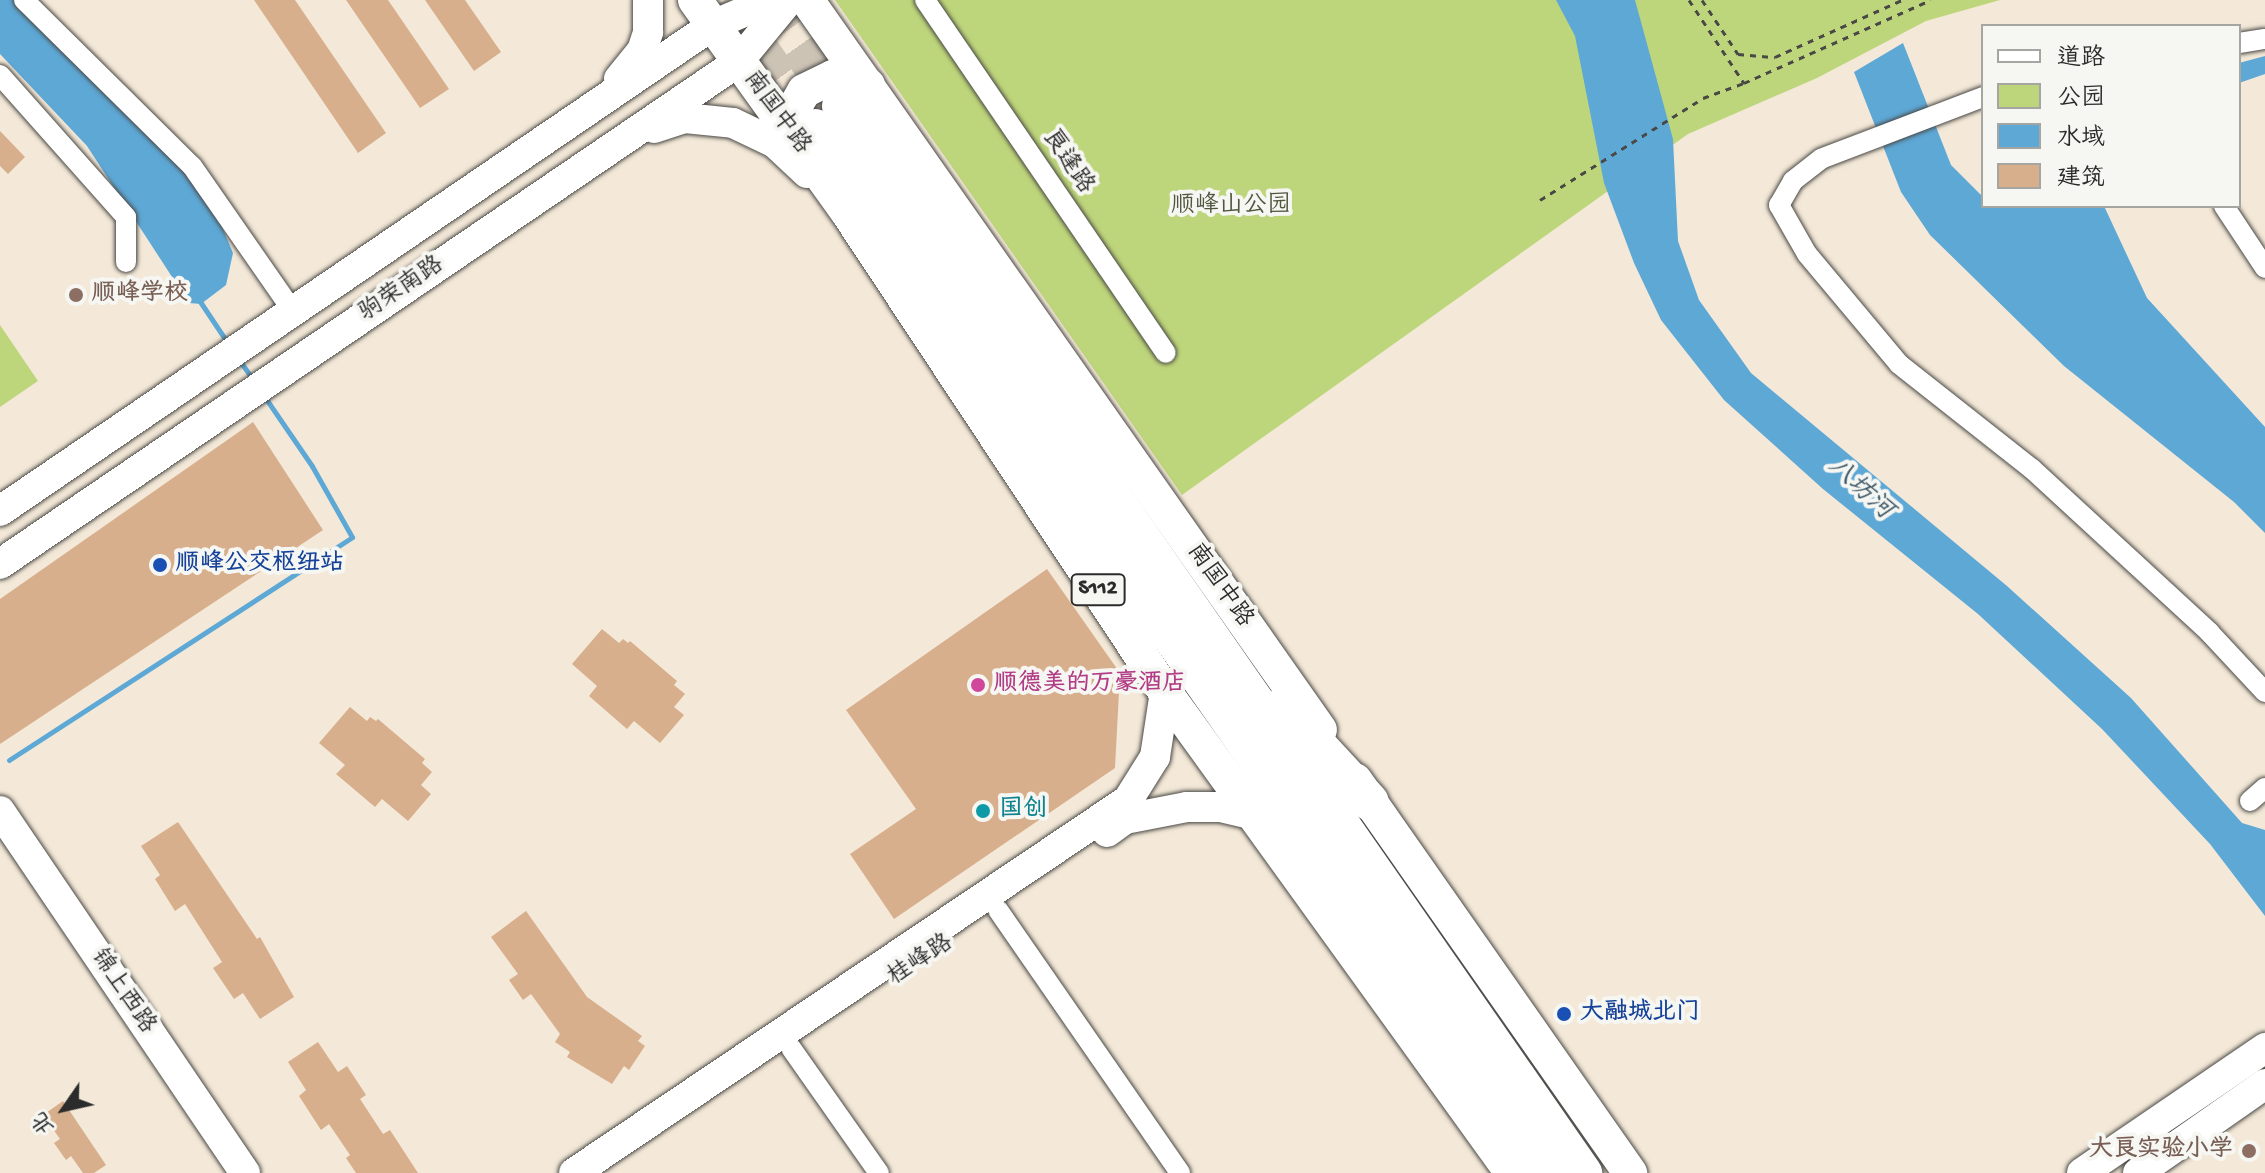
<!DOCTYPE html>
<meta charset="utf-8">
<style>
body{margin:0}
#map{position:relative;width:2265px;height:1173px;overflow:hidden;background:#f4e9d8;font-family:"Gochi Hand","LXGW WenKai TC",sans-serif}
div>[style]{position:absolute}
.green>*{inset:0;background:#bed67b}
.water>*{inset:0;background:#5ea8d6}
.stream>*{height:5px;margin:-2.5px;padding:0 2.5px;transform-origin:2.5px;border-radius:2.5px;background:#5ea8d6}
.building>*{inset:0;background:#d7af8d}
.highway-tunnel>*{height:38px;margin-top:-19px;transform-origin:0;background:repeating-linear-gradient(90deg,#ccc3b5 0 38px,transparent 0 57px)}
.path>*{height:3px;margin-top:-1.5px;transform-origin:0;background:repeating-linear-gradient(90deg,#494845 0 6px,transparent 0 12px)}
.roads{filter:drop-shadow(0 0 2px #494845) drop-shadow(0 0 2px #494845)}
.street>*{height:20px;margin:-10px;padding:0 10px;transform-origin:10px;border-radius:10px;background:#fff}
.secondary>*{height:30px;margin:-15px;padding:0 15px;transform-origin:15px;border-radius:15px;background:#fff}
.primary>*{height:34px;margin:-17px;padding:0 17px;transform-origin:17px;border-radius:17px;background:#fff}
.highway>*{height:38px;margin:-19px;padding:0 19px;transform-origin:19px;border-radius:19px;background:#fff}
.dots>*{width:22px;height:22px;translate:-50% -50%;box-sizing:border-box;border:4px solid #f6f6f2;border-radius:50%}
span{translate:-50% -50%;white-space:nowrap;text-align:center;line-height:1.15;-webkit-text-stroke:8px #f6f6f2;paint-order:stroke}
.shield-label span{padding:2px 6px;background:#f6f6f2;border:2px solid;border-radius:6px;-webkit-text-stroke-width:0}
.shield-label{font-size:22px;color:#2b2b2b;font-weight:700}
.street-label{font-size:24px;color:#2b2b2b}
.park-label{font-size:24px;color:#50563f}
.education-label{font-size:24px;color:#785e54;font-weight:700}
.left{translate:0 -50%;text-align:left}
.right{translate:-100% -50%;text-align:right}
.transit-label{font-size:24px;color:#164399;font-weight:700}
.hotel-label{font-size:24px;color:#b23c85;font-weight:700}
.culture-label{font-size:24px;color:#0d838f;font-weight:700}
.water-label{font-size:26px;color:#3d5767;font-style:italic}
.legend{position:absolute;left:1981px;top:24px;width:260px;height:184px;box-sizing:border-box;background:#f6f6f2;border:2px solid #a5a5a2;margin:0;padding:10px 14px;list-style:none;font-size:24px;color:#2b2b2b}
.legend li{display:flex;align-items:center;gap:16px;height:40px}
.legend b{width:40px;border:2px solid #a5a5a2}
.north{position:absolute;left:24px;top:1069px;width:80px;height:80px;-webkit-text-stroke:6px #f6f6f2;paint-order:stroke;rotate:236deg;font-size:22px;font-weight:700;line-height:32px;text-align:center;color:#2b2b2b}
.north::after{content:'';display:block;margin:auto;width:28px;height:36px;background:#2b2b2b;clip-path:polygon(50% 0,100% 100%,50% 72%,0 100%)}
</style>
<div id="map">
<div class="green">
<div style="clip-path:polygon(835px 0,2000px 0,1926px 21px,1817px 78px,1688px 134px,1182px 495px)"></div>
<div style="clip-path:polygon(0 325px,38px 381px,0 407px)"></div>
</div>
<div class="water">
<div style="clip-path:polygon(0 0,16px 0,179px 156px,220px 222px,233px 253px,226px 285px,201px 304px,189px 303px,87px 146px,0 54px)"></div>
<div style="clip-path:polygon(1556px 0,1635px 0,1673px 139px,1678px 241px,1699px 300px,1751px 373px,2007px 586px,2131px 698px,2242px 823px,2265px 830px,2265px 916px,2210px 844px,2102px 729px,1978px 614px,1823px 489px,1724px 400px,1661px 320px,1634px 263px,1604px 183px,1575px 36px)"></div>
<div style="clip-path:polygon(1903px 43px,1951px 165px,1983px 197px,1983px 206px,2104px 206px,2147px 298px,2265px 427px,2265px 533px,2234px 502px,2064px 366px,1930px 235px,1901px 192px,1854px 72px)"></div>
<div style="clip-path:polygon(2265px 56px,2265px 74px,2239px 83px,2239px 63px)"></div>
</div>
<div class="stream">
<div style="left:199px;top:300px;width:54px;rotate:56.3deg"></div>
<div style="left:239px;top:360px;width:26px;rotate:54deg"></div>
<div style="left:9px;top:760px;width:409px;rotate:-33deg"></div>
<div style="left:352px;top:537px;width:81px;rotate:-119.4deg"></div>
<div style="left:312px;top:466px;width:85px;rotate:-124.4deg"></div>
</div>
<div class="building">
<div style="clip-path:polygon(254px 0,295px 0,386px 133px,358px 153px)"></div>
<div style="clip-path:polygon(346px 0,388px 0,449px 89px,420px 108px)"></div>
<div style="clip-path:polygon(425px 0,465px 0,501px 52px,474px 71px)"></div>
<div style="clip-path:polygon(0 131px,25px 157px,8px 174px,0 166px)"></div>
<div style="clip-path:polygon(253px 422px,323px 530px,0 744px,0 599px)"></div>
<div style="clip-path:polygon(1047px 569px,1120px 673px,1115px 768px,894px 919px,850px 854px,916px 809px,846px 710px)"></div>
<div style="clip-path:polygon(602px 629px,619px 643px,623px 639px,628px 643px,630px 641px,677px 681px,674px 685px,685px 694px,674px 707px,684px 715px,660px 743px,634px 721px,627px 729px,589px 696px,597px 686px,572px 664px)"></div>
<div style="clip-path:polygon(350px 707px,367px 721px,370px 717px,376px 721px,378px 719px,425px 759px,422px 763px,432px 772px,421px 785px,431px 794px,408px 821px,382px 799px,375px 807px,336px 774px,345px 765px,319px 743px)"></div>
<div style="clip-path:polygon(178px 822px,257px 939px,260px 937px,294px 997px,260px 1019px,243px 993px,234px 999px,213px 968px,222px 962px,185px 904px,175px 911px,155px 879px,160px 875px,141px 846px)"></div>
<div style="clip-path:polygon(526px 911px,587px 997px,642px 1036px,638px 1041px,645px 1046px,629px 1070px,624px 1066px,612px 1084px,567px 1057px,570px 1052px,555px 1042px,560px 1034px,531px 994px,523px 1000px,509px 980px,518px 974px,491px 937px)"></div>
<div style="clip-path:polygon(318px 1042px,338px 1072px,347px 1066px,366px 1095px,360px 1099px,383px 1134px,390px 1130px,418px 1173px,356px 1173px,346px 1158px,350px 1155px,329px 1124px,321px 1130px,299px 1096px,306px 1090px,288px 1062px)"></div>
<div style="clip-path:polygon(63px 1101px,106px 1165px,94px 1173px,83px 1173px,71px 1156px,66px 1160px,54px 1143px,60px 1139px,43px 1115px)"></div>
</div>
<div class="highway-tunnel">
<div style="left:725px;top:0;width:156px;rotate:54.9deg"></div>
<div style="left:765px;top:0;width:130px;rotate:54.4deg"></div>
</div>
<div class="path">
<div style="left:1689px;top:0;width:100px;rotate:56.5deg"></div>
<div style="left:1744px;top:83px;width:204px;rotate:-24deg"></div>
<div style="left:1702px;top:0;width:65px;rotate:56.3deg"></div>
<div style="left:1738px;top:54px;width:37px;rotate:5deg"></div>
<div style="left:1775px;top:57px;width:139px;rotate:-24.2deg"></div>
<div style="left:1540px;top:200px;width:192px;rotate:-32deg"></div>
<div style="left:1703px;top:98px;width:44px;rotate:-20.1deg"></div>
</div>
<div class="roads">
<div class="street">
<div style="left:24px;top:0;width:236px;rotate:44.7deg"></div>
<div style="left:192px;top:166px;width:179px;rotate:55.2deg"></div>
<div style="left:925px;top:0;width:427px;rotate:55.7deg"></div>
<div style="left:2239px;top:43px;width:26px;rotate:-9deg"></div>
<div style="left:0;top:75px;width:190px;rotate:48.4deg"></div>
<div style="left:126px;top:217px;width:45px;rotate:90deg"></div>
<div style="left:1983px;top:97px;width:173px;rotate:159.1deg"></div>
<div style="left:1821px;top:159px;width:36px;rotate:142deg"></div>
<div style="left:1793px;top:181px;width:28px;rotate:120deg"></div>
<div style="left:1779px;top:205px;width:56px;rotate:60.3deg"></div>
<div style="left:1807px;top:254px;width:143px;rotate:50.1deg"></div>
<div style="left:1899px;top:364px;width:169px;rotate:38.3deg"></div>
<div style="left:2032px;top:469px;width:241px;rotate:42.6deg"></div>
<div style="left:2209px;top:632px;width:82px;rotate:47deg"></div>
<div style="left:2224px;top:206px;width:74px;rotate:56.5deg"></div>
<div style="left:2250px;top:801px;width:20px;rotate:-41deg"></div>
<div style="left:998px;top:910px;width:320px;rotate:55.3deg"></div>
<div style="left:791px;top:1048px;width:153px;rotate:54.9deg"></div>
</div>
<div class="secondary">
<div style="left:619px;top:79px;width:36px;rotate:-51deg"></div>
<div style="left:642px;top:51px;width:20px;rotate:-72deg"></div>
<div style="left:648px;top:32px;width:32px;rotate:-90deg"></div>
<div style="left:654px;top:128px;width:33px;rotate:-18deg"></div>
<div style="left:685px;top:118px;width:48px;rotate:5.9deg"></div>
<div style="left:733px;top:123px;width:47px;rotate:25.5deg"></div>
<div style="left:775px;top:143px;width:44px;rotate:43.2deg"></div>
<div style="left:0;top:511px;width:863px;rotate:-34.28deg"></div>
<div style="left:713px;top:25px;width:64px;rotate:-23deg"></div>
<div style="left:0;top:564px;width:893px;rotate:-34.22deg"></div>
<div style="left:738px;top:62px;width:80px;rotate:-50.6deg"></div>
<div style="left:0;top:811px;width:437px;rotate:55.9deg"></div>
<div style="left:1107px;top:832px;width:22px;rotate:-36deg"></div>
<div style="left:1125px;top:819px;width:63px;rotate:-11deg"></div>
<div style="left:1187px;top:807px;width:33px"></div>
<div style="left:1220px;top:807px;width:35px;rotate:13deg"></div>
<div style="left:574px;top:1173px;width:668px;rotate:-33.95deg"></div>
<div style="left:1128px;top:800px;width:51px;rotate:-57.9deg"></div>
<div style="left:1155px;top:757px;width:66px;rotate:-81.3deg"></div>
<div style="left:2082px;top:1173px;width:222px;rotate:-34.3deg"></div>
<div style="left:2138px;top:1173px;width:155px;rotate:-35deg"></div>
</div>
<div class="primary">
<div style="left:695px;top:0;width:262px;rotate:54.3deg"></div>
<div style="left:848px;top:213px;width:574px;rotate:56.5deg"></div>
<div style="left:1165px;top:692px;width:593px;rotate:54.19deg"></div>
<div style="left:807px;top:0;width:892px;rotate:54.9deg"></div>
<div style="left:805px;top:145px;width:35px;rotate:-112deg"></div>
<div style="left:792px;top:112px;width:24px;rotate:-60deg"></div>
<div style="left:804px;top:91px;width:32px;rotate:-26deg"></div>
<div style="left:833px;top:77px;width:36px;rotate:13deg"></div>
<div style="left:1355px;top:780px;width:480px;rotate:55deg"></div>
</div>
<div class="highway">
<div style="left:841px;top:106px;width:1300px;rotate:55.18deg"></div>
<div style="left:815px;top:128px;width:1276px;rotate:54.99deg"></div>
<div style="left:1282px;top:707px;width:129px;rotate:47.2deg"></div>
</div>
</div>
<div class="dots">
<div style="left:76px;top:295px;background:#8d6e63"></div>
<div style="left:160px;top:565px;background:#1a4fb4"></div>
<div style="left:978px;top:685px;background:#d1479c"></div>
<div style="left:983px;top:811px;background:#0f9aa8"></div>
<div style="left:1564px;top:1014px;background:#1a4fb4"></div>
<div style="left:2249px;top:1151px;background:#8d6e63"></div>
</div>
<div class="shield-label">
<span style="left:1098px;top:590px">S112</span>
</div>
<div class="street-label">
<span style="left:776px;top:113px;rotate:54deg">南国中路</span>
<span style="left:1067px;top:162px;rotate:56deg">良逢路</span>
<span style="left:402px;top:290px;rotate:-34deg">驹荣南路</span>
<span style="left:1219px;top:586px;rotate:55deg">南国中路</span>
<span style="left:921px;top:961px;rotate:-33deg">桂峰路</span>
<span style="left:122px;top:992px;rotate:56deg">锦上西路</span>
</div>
<div class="park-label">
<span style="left:1231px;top:207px">顺峰山公园</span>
</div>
<div class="education-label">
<span class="left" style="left:92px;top:295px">顺峰学校</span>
<span class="right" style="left:2233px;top:1151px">大良实验小学</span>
</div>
<div class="transit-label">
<span class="left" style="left:176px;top:565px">顺峰公交枢纽站</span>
<span class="left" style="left:1580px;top:1014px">大融城北门</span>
</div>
<div class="hotel-label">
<span class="left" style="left:994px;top:685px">顺德美的万豪酒店</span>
</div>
<div class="culture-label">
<span class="left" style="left:999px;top:811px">国创</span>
</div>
<div class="water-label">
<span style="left:1859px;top:490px;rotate:42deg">八坊河</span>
</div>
<ul class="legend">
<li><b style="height:10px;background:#fff"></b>道路</li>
<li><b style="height:22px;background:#bed67b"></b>公园</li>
<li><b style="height:22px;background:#5ea8d6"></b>水域</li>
<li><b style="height:22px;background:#d7af8d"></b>建筑</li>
</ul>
<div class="north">北</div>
</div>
